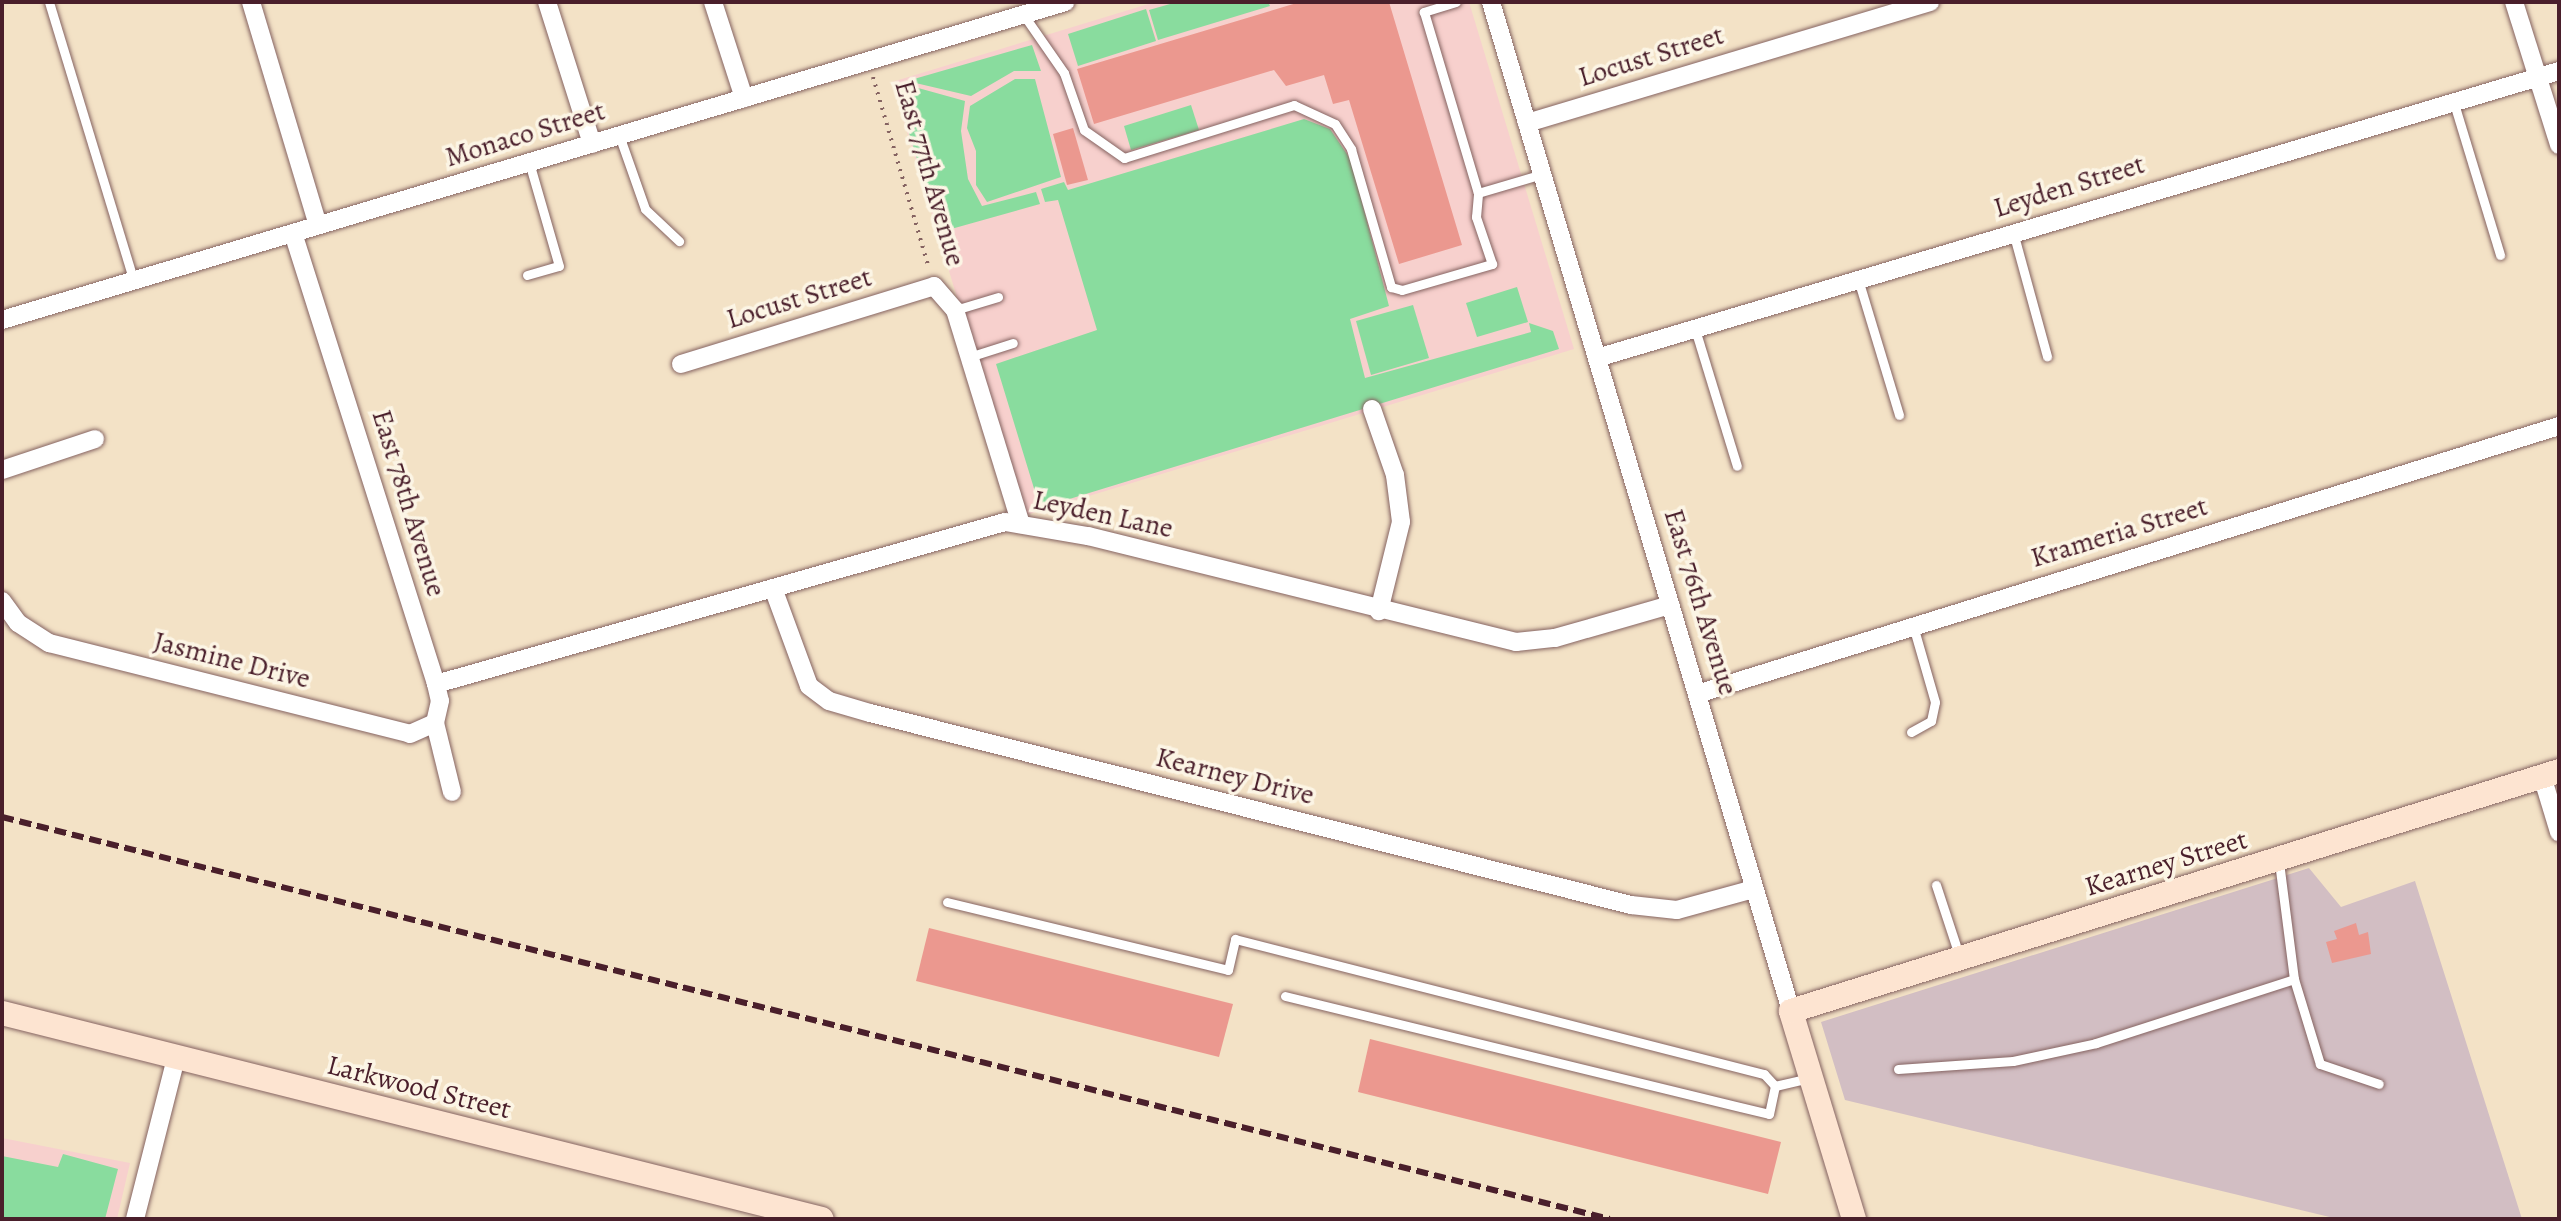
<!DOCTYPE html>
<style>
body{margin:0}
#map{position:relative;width:2561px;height:1221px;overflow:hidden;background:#f3e2c6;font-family:Alegreya,serif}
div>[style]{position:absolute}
.built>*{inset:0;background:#f7d0cd}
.industrial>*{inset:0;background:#d2bec3}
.green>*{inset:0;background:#89dc9e}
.building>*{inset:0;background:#eb988f}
.path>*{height:4px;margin-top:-2px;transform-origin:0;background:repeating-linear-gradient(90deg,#856361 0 2px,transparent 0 8px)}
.roads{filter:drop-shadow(0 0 2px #856361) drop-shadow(0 0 2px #856361)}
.lane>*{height:9px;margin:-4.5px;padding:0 4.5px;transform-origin:4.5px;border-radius:4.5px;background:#fff}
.street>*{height:18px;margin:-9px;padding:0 9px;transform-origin:9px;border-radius:9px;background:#fff}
.secondary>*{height:24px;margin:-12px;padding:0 12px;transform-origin:12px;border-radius:12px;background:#fde4d1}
.rail>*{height:6px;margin-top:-3px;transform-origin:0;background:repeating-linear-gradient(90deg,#4a1f2b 0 12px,transparent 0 18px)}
span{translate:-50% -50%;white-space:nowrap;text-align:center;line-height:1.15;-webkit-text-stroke:7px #fcf5e5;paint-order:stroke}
.street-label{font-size:28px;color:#4a1f2b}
.frame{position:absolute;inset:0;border:4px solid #4a1f2b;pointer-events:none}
</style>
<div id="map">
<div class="built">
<div style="clip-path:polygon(1155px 2px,1469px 2px,1574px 349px,1023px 516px,892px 82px)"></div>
<div style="clip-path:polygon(2px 1138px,130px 1163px,117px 1219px,2px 1219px)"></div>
</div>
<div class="industrial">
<div style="clip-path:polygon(2309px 868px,2341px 907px,2415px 881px,2522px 1219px,2338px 1219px,1845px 1100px,1821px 1022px)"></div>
</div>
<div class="green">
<div style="clip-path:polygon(1177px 2px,1268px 2px,1270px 6px,1158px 40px,1149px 10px)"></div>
<div style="clip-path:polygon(1146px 9px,1156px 41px,1078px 66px,1068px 34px)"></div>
<div style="clip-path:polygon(1032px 45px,1041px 71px,1014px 71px,971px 96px,907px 81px)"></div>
<div style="clip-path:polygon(1015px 79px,1035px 79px,1061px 177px,987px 202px,976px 185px,976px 151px,967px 128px,970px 106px)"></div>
<div style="clip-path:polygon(911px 86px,965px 101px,961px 131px,968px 179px,982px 206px,1036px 192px,1040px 204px,944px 231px,937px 224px,896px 91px)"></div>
<div style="clip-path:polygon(1191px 105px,1199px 130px,1131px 150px,1124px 126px)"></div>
<div style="clip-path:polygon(1304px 119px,1330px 129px,1351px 160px,1389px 306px,1350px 319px,1365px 378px,1531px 332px,1529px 323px,1553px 331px,1559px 349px,1040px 508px,996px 364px,1097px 330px,1058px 200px,1045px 202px,1041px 189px,1064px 182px,1068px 190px)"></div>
<div style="clip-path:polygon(1517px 287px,1528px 322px,1477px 337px,1466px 303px)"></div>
<div style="clip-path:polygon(1413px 305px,1429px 358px,1371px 375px,1356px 321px)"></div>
<div style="clip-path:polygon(63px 1154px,118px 1169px,105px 1219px,2px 1219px,2px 1156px,58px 1167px)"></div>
</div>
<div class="building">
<div style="clip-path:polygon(1300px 2px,1389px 2px,1462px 245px,1399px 264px,1349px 100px,1333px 104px,1324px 75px,1286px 86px,1274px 70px,1094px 124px,1077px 69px)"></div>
<div style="clip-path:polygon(1073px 128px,1088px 180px,1067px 185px,1053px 134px)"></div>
<div style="clip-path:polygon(2356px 923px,2359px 935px,2368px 932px,2371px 954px,2332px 963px,2326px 942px,2337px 939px,2334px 931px)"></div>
<div style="clip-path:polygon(929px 928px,1233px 1004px,1219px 1057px,916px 981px)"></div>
<div style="clip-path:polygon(1370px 1039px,1781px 1142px,1768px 1194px,1358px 1092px)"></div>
</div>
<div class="path">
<div style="left:873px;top:77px;width:199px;rotate:73.7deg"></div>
</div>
<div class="roads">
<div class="lane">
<div style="left:49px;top:2px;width:292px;rotate:73.1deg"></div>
<div style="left:1456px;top:2px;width:34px;rotate:163deg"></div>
<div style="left:1424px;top:12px;width:189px;rotate:73.4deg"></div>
<div style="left:1478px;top:193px;width:67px;rotate:-16.5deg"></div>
<div style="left:1023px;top:14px;width:72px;rotate:55.2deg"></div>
<div style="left:1064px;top:73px;width:60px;rotate:70.7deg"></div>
<div style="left:1084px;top:130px;width:49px;rotate:35deg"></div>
<div style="left:1124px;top:158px;width:178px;rotate:-17.3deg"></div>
<div style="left:1294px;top:105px;width:45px;rotate:24.9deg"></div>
<div style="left:1335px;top:124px;width:30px;rotate:57deg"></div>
<div style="left:1351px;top:149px;width:144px;rotate:73.8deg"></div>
<div style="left:1391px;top:287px;width:11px;rotate:15deg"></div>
<div style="left:1402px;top:290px;width:94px;rotate:-16.1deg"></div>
<div style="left:1492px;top:264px;width:50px;rotate:-108.8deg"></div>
<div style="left:1476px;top:217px;width:24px;rotate:-85deg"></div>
<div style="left:2453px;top:100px;width:162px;rotate:73.1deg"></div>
<div style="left:619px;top:135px;width:78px;rotate:70.6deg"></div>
<div style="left:645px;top:209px;width:47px;rotate:43.3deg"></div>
<div style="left:2013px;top:232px;width:129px;rotate:74.7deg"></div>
<div style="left:527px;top:275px;width:33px;rotate:-16deg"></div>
<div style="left:559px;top:266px;width:108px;rotate:-106.1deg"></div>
<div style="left:1858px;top:279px;width:142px;rotate:73.2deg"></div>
<div style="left:955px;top:310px;width:45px;rotate:-16.8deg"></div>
<div style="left:1695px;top:329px;width:143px;rotate:73deg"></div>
<div style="left:969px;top:357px;width:46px;rotate:-17.7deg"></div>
<div style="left:1911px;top:732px;width:23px;rotate:-29deg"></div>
<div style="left:1931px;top:721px;width:19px;rotate:-78deg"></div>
<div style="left:1935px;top:702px;width:79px;rotate:-106.1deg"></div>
<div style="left:2279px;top:862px;width:118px;rotate:82.7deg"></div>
<div style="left:2294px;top:979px;width:89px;rotate:73deg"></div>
<div style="left:2320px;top:1064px;width:62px;rotate:18.7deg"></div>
<div style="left:1936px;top:885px;width:74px;rotate:71.8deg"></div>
<div style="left:947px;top:902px;width:289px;rotate:13.6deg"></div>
<div style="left:1228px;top:970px;width:32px;rotate:-77deg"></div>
<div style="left:1235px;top:939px;width:546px;rotate:14.32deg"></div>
<div style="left:1764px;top:1074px;width:16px;rotate:47deg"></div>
<div style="left:1285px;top:996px;width:498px;rotate:13.7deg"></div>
<div style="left:1769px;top:1114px;width:29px;rotate:-78deg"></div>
<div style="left:1775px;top:1086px;width:37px;rotate:-13deg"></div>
<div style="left:1898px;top:1069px;width:115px;rotate:-4deg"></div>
<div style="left:2013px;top:1061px;width:85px;rotate:-12.2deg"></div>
<div style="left:2096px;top:1043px;width:208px;rotate:-17.9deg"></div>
</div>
<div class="street">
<div style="left:251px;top:2px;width:233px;rotate:73.3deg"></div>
<div style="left:547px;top:2px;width:149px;rotate:72.4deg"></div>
<div style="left:713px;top:2px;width:101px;rotate:72.1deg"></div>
<div style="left:1491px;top:2px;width:1053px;rotate:73.44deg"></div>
<div style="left:2514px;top:2px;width:150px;rotate:72.5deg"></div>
<div style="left:1527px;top:123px;width:421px;rotate:-16.7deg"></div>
<div style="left:293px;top:233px;width:473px;rotate:72.4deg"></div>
<div style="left:436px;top:684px;width:17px;rotate:77deg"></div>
<div style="left:440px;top:701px;width:23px;rotate:103deg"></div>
<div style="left:435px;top:723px;width:71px;rotate:76.2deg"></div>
<div style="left:2px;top:320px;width:1110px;rotate:-16.65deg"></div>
<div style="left:1597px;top:358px;width:1004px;rotate:-16.61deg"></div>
<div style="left:681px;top:364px;width:265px;rotate:-17.1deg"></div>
<div style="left:934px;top:286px;width:32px;rotate:49deg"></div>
<div style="left:955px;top:310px;width:224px;rotate:72.9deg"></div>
<div style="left:1372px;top:409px;width:70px;rotate:70.8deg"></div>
<div style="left:1395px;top:475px;width:47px;rotate:82.7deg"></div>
<div style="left:1401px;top:522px;width:92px;rotate:103.9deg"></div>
<div style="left:2px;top:470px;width:98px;rotate:-18.4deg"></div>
<div style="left:773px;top:588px;width:104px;rotate:69.8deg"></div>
<div style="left:809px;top:686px;width:25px;rotate:37deg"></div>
<div style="left:829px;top:701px;width:43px;rotate:16.3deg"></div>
<div style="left:870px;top:713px;width:785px;rotate:14.16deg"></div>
<div style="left:1631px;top:905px;width:46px;rotate:6.2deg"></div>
<div style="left:1677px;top:910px;width:80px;rotate:-15.3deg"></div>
<div style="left:2px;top:601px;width:27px;rotate:54deg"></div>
<div style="left:18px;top:623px;width:37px;rotate:33deg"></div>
<div style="left:49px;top:643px;width:372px;rotate:14.1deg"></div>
<div style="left:410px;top:734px;width:27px;rotate:-24deg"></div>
<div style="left:436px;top:684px;width:592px;rotate:-15.89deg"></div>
<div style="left:1005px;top:522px;width:84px;rotate:9.6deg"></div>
<div style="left:1088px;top:536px;width:441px;rotate:13.9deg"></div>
<div style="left:1516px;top:642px;width:39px;rotate:-6deg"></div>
<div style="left:1555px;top:638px;width:120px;rotate:-16deg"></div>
<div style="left:1697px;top:694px;width:903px;rotate:-17.27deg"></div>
<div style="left:2542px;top:776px;width:59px;rotate:73.1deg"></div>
<div style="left:135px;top:1219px;width:166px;rotate:-75.7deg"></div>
</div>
<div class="secondary">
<div style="left:2px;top:1013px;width:845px;rotate:14.1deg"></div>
<div style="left:1854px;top:1219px;width:217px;rotate:-106.9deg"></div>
<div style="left:1791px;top:1011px;width:805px;rotate:-17.35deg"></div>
</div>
</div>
<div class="rail">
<div style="left:2px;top:817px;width:1657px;rotate:14.04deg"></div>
</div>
<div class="street-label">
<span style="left:1651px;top:56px;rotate:-17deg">Locust Street</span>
<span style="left:525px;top:134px;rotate:-17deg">Monaco Street</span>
<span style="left:930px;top:173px;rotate:74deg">East 77th Avenue</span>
<span style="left:2069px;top:186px;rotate:-17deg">Leyden Street</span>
<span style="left:799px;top:298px;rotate:-17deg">Locust Street</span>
<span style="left:409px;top:503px;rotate:73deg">East 78th Avenue</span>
<span style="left:1103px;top:514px;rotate:12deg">Leyden Lane</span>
<span style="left:2119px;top:532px;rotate:-17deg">Krameria Street</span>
<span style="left:1701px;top:602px;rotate:73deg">East 76th Avenue</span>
<span style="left:232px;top:660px;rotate:14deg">Jasmine Drive</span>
<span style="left:1235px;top:776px;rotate:14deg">Kearney Drive</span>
<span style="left:2166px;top:863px;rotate:-17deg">Kearney Street</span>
<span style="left:419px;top:1087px;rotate:14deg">Larkwood Street</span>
</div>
<div class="frame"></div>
</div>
